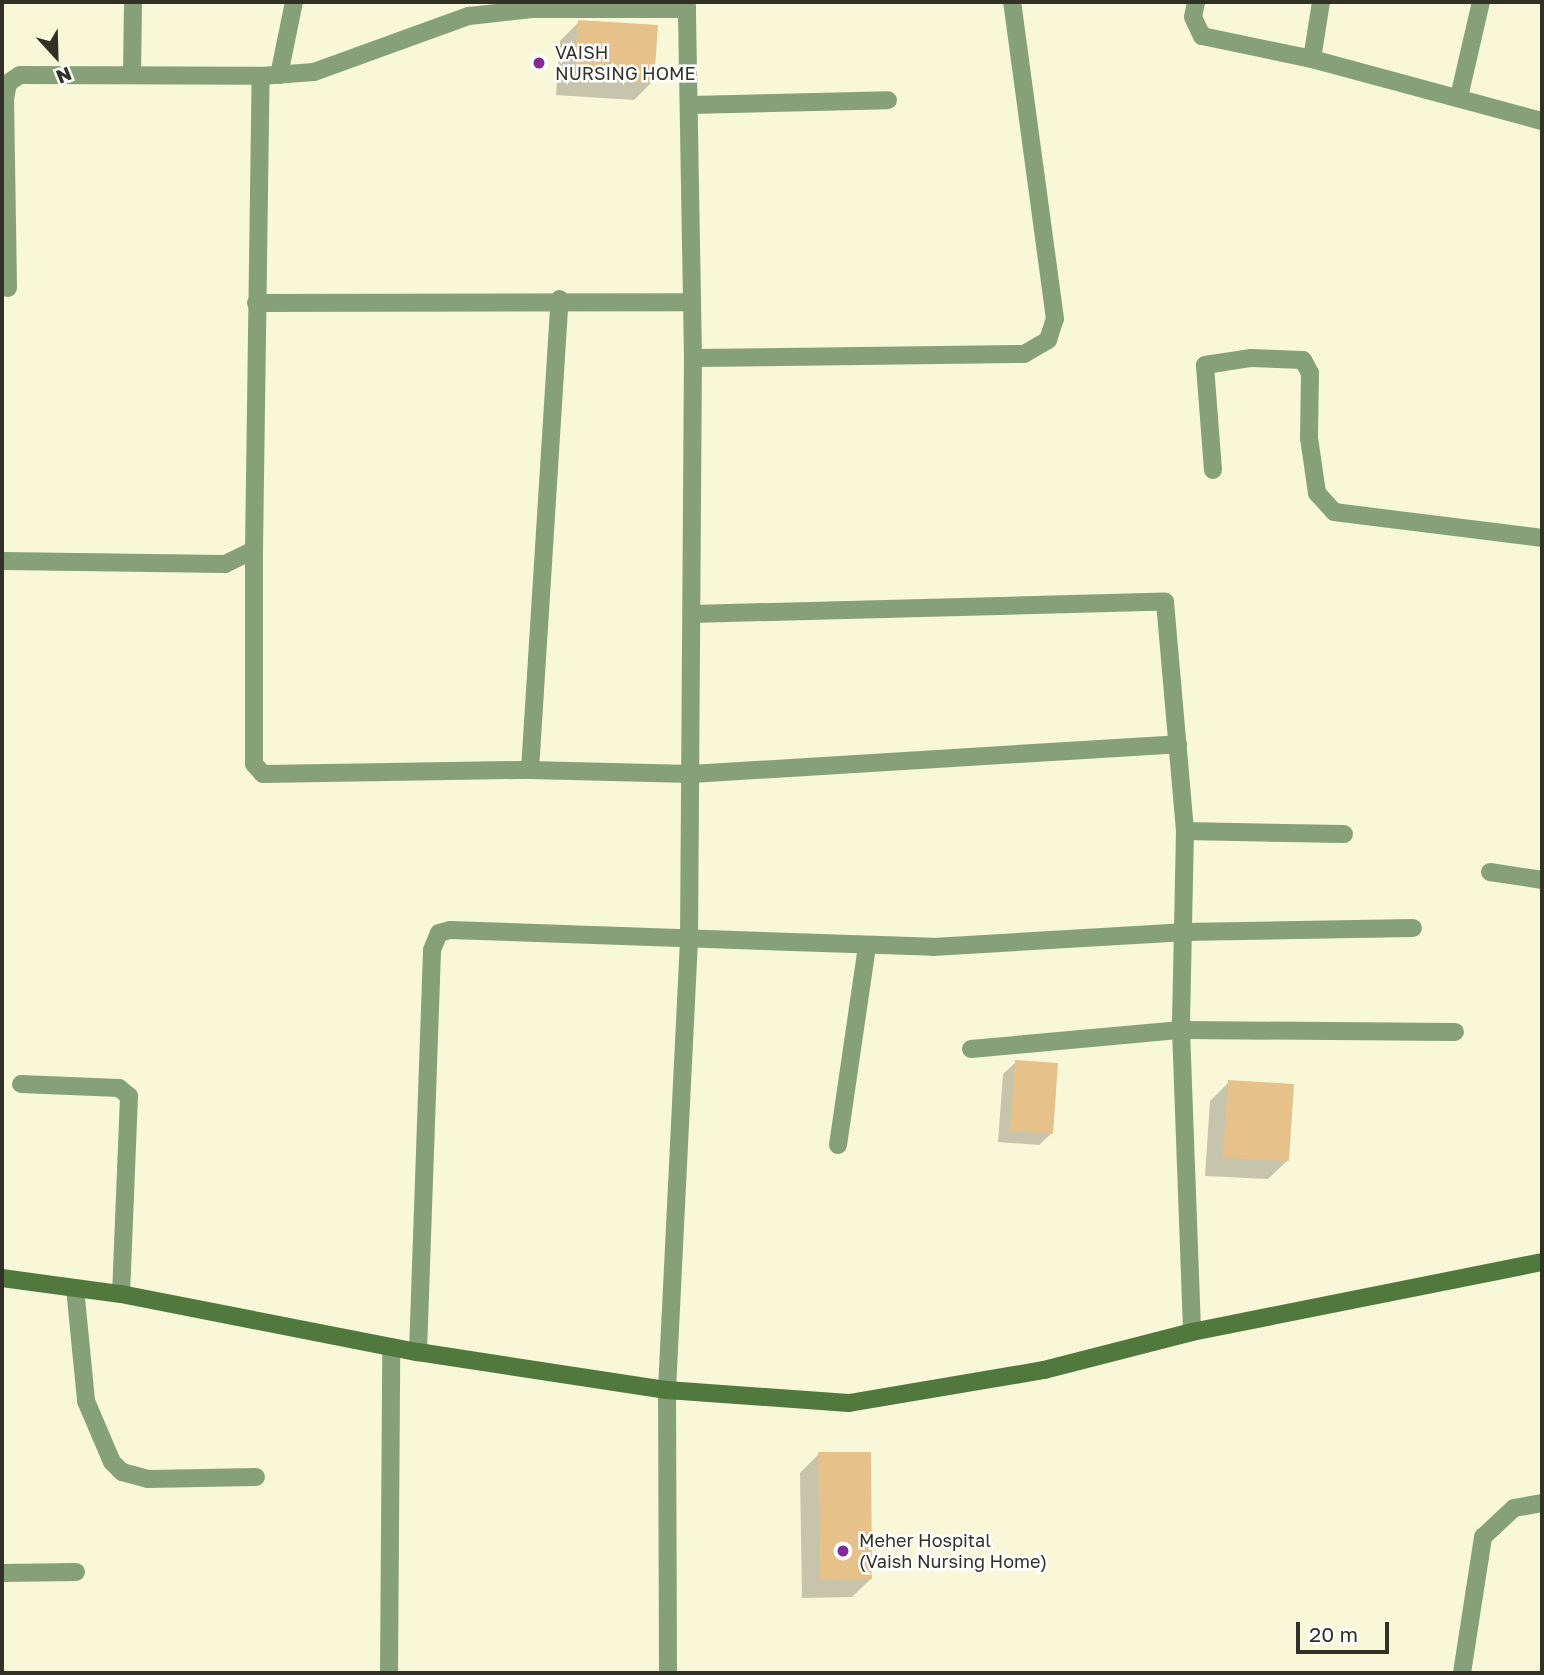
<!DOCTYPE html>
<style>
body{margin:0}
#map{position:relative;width:1544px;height:1675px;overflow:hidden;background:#f8f7d8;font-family:"Golos Text",sans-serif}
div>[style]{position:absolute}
.shadow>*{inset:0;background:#0003}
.building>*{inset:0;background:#e6c18a}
.lane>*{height:18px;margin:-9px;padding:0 9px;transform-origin:9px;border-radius:9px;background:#86a179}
.street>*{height:18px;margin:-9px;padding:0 9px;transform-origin:9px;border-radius:9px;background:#86a179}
.secondary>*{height:18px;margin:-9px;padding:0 9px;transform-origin:9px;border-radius:9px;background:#51783d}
.dots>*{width:19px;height:19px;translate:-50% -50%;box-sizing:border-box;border:4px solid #fff;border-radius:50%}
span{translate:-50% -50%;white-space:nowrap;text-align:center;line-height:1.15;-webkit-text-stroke:5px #fff;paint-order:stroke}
.poi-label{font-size:18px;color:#313125}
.left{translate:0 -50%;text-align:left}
.frame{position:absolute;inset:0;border:4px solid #313125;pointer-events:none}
.north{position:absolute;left:21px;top:21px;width:70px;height:70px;-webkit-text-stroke:5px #fff;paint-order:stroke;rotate:158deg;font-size:19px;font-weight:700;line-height:28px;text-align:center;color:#313125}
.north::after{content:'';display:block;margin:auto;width:24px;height:32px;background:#313125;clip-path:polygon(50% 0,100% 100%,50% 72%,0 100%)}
.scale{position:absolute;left:1296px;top:1622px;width:93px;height:32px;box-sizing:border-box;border:4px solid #313125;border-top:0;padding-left:9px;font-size:21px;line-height:24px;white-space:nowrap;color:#313125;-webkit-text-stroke:5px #fff;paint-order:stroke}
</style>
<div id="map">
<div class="shadow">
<div style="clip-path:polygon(579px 22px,653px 81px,634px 100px,556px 95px,560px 41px)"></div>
<div style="clip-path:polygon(1016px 1062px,1052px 1133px,1039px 1145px,998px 1142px,1003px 1074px)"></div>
<div style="clip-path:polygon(1229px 1082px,1287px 1161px,1268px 1179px,1205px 1176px,1210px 1101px)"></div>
<div style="clip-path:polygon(819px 1454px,871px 1579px,852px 1597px,802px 1598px,800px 1473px)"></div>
</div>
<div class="building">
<div style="clip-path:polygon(578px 20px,658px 25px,654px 82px,574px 77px)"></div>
<div style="clip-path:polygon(1015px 1060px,1058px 1063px,1053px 1134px,1010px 1131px)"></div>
<div style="clip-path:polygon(1228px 1080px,1294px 1084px,1289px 1161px,1223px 1158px)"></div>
<div style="clip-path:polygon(818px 1452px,871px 1452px,872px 1579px,820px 1580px)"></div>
</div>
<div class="lane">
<div style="left:690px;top:105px;width:198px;rotate:-1.4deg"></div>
</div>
<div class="street">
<div style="left:1196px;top:2px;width:15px;rotate:101deg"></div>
<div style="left:1193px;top:17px;width:21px;rotate:65deg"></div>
<div style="left:1202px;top:36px;width:112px;rotate:11.8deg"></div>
<div style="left:1312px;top:59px;width:238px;rotate:15.1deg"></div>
<div style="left:1312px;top:59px;width:58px;rotate:-81deg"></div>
<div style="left:132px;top:75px;width:73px;rotate:-89.2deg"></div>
<div style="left:279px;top:75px;width:75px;rotate:-78.4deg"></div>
<div style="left:1459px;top:97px;width:98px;rotate:-77deg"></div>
<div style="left:8px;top:288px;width:189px;rotate:-90.9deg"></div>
<div style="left:5px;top:99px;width:16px;rotate:-79deg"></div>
<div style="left:8px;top:83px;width:14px;rotate:-34deg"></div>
<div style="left:20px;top:75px;width:241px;rotate:0.2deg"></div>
<div style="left:261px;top:76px;width:53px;rotate:-4.3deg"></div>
<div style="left:314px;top:72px;width:165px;rotate:-19.9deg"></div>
<div style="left:469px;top:16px;width:63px;rotate:-6.3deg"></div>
<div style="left:532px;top:9px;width:155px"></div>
<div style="left:256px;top:303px;width:434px;rotate:-0.1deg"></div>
<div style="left:693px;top:358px;width:331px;rotate:-0.7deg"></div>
<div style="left:1024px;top:354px;width:28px;rotate:-30deg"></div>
<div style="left:1048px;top:340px;width:22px;rotate:-72deg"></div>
<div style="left:1055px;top:319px;width:320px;rotate:-97.7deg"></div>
<div style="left:1213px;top:470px;width:105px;rotate:-94.4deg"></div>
<div style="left:1205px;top:365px;width:47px;rotate:-8.7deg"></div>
<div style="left:1251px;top:358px;width:52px;rotate:2.2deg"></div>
<div style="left:1303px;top:360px;width:15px;rotate:62deg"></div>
<div style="left:1310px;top:373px;width:65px;rotate:90.9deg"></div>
<div style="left:1309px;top:438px;width:56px;rotate:81.7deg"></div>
<div style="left:1317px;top:493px;width:25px;rotate:48deg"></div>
<div style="left:1334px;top:512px;width:210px;rotate:7.1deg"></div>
<div style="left:254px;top:550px;width:214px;rotate:90deg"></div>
<div style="left:254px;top:764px;width:13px;rotate:48deg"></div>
<div style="left:263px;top:774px;width:267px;rotate:-0.9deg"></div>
<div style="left:530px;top:770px;width:161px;rotate:1.4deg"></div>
<div style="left:691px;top:774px;width:488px;rotate:-3.5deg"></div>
<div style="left:2px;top:561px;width:223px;rotate:0.8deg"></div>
<div style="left:225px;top:564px;width:32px;rotate:-26deg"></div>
<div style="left:254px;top:550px;width:474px;rotate:-89.2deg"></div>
<div style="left:692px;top:614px;width:473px;rotate:-1.5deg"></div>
<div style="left:1165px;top:602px;width:230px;rotate:85deg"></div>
<div style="left:1185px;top:831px;width:199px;rotate:91.2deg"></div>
<div style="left:1181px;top:1030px;width:302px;rotate:87.9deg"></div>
<div style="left:530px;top:770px;width:472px;rotate:-86.4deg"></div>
<div style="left:1185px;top:831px;width:159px;rotate:1.1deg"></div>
<div style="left:1490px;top:872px;width:53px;rotate:8.7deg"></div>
<div style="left:971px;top:1049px;width:211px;rotate:-5.2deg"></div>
<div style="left:1181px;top:1030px;width:274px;rotate:0.4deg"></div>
<div style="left:21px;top:1084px;width:98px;rotate:2.3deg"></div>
<div style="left:119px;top:1088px;width:13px;rotate:39deg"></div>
<div style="left:129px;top:1096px;width:198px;rotate:92.3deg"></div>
<div style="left:838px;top:1145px;width:201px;rotate:-81.7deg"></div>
<div style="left:75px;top:1288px;width:114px;rotate:84.4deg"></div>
<div style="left:86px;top:1401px;width:66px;rotate:66.9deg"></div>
<div style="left:112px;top:1462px;width:14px;rotate:45deg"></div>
<div style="left:122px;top:1472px;width:27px;rotate:15deg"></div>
<div style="left:148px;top:1479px;width:108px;rotate:-1.1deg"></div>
<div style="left:418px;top:1352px;width:402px;rotate:-88deg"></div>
<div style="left:432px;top:950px;width:18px;rotate:-68deg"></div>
<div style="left:439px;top:933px;width:11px;rotate:-15deg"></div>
<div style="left:450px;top:930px;width:483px;rotate:2deg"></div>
<div style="left:933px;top:947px;width:250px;rotate:-3.4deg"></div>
<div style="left:1183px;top:932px;width:230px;rotate:-1deg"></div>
<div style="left:2px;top:1573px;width:74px;rotate:-0.8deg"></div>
<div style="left:389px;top:1673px;width:326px;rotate:-89.6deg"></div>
<div style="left:668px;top:1673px;width:283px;rotate:-90.2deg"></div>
<div style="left:667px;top:1390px;width:450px;rotate:-87.2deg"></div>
<div style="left:689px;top:941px;width:583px;rotate:-89.61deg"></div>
<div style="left:693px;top:358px;width:356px;rotate:-91deg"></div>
<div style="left:1462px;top:1673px;width:138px;rotate:-81.2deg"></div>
<div style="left:1483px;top:1537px;width:42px;rotate:-43.1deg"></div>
<div style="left:1514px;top:1508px;width:28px;rotate:-10deg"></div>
</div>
<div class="secondary">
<div style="left:2px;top:1278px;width:120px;rotate:7.7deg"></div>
<div style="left:121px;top:1294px;width:303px;rotate:11.1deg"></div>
<div style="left:418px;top:1352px;width:252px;rotate:8.7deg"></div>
<div style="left:667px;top:1390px;width:182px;rotate:4.1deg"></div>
<div style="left:849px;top:1403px;width:198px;rotate:-9.6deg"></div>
<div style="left:1044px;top:1370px;width:153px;rotate:-14.4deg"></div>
<div style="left:1192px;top:1332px;width:357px;rotate:-11.3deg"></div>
</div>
<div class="dots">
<div style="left:539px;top:63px;background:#812a98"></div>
<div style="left:843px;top:1551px;background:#812a98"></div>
</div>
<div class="poi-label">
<span class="left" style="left:555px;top:63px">VAISH<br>NURSING HOME</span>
<span class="left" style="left:859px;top:1551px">Meher Hospital<br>(Vaish Nursing Home)</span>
</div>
<div class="frame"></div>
<div class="north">N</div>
<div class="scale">20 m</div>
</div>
